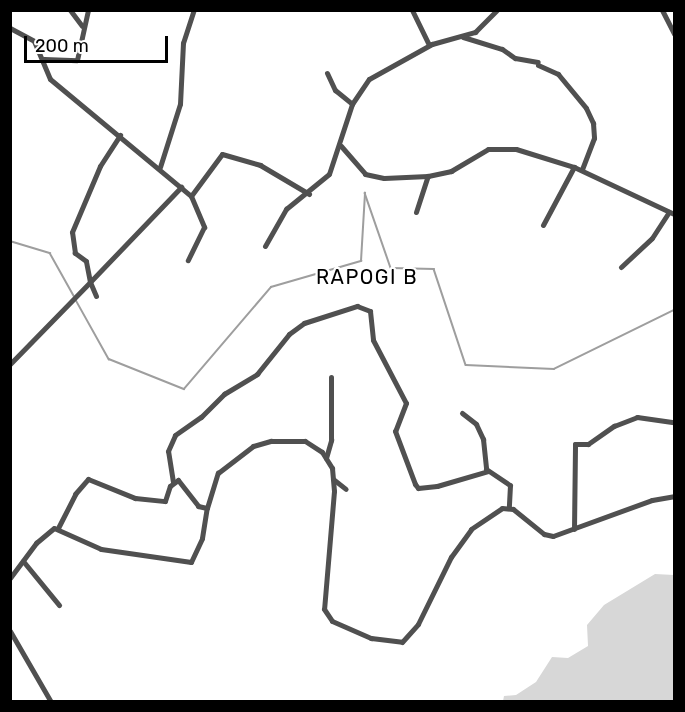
<!DOCTYPE html>
<style>
body{margin:0}
#map{position:relative;width:685px;height:712px;overflow:hidden;background:#fff;font-family:Rubik,sans-serif}
div>[style]{position:absolute}
.green>*{inset:0;background:#d7d7d7}
.stream>*{height:1.5px;margin:-0.75px;padding:0 0.75px;transform-origin:0.75px;border-radius:0.75px;background:#9e9e9e}
.minor>*{height:5px;margin:-2.5px;padding:0 2.5px;transform-origin:2.5px;border-radius:2.5px;background:#505050}
span{translate:-50% -50%;white-space:nowrap;text-align:center;line-height:1.15;-webkit-text-stroke:4.5px #fff;paint-order:stroke}
.quarter-label{font-size:20px;color:#000;letter-spacing:1.5px}
.frame{position:absolute;inset:0;border:12px solid #000;pointer-events:none}
.scale{position:absolute;left:24px;top:36px;width:144px;height:27px;box-sizing:border-box;border:3px solid #000;border-top:0;padding-left:8px;font-size:18px;line-height:21px;white-space:nowrap;color:#000;-webkit-text-stroke:4px #fff;paint-order:stroke}
</style>
<div id="map">
<div class="green">
<div style="clip-path:polygon(655px 574px,674px 575px,674px 701px,503px 701px,504px 696px,516px 695px,536px 682px,552px 657px,568px 658px,588px 646px,587px 625px,604px 605px)"></div>
</div>
<div class="stream">
<div style="left:10px;top:241px;width:42px;rotate:16.7deg"></div>
<div style="left:50px;top:253px;width:49px;rotate:60.8deg"></div>
<div style="left:76px;top:300px;width:68px;rotate:60.8deg"></div>
<div style="left:109px;top:359px;width:81px;rotate:21.8deg"></div>
<div style="left:184px;top:389px;width:134px;rotate:-49.5deg"></div>
<div style="left:271px;top:287px;width:94px;rotate:-16.1deg"></div>
<div style="left:361px;top:261px;width:68px;rotate:-86.6deg"></div>
<div style="left:365px;top:193px;width:79px;rotate:70.9deg"></div>
<div style="left:391px;top:268px;width:43px;rotate:1.3deg"></div>
<div style="left:434px;top:269px;width:101px;rotate:71.6deg"></div>
<div style="left:466px;top:365px;width:88px;rotate:2.6deg"></div>
<div style="left:554px;top:369px;width:134px;rotate:-26.2deg"></div>
</div>
<div class="minor">
<div style="left:70px;top:10px;width:20px;rotate:53deg"></div>
<div style="left:412px;top:10px;width:39px;rotate:64deg"></div>
<div style="left:662px;top:10px;width:27px;rotate:63deg"></div>
<div style="left:10px;top:28px;width:27px;rotate:28deg"></div>
<div style="left:34px;top:41px;width:41px;rotate:67.2deg"></div>
<div style="left:50px;top:79px;width:183px;rotate:39.7deg"></div>
<div style="left:191px;top:196px;width:34px;rotate:67deg"></div>
<div style="left:204px;top:227px;width:37px;rotate:116deg"></div>
<div style="left:463px;top:37px;width:41px;rotate:17.1deg"></div>
<div style="left:502px;top:49px;width:16px;rotate:35deg"></div>
<div style="left:515px;top:58px;width:23px;rotate:10deg"></div>
<div style="left:44px;top:59px;width:33px;rotate:2deg"></div>
<div style="left:77px;top:60px;width:51px;rotate:-77.6deg"></div>
<div style="left:538px;top:65px;width:22px;rotate:24deg"></div>
<div style="left:558px;top:74px;width:44px;rotate:50.5deg"></div>
<div style="left:586px;top:108px;width:17px;rotate:65deg"></div>
<div style="left:593px;top:123px;width:15px;rotate:86deg"></div>
<div style="left:594px;top:138px;width:34px;rotate:111deg"></div>
<div style="left:327px;top:73px;width:19px;rotate:65deg"></div>
<div style="left:335px;top:90px;width:22px;rotate:39deg"></div>
<div style="left:341px;top:146px;width:37px;rotate:49deg"></div>
<div style="left:365px;top:174px;width:19px;rotate:12deg"></div>
<div style="left:384px;top:178px;width:44px;rotate:-2.6deg"></div>
<div style="left:428px;top:176px;width:24px;rotate:-12deg"></div>
<div style="left:451px;top:171px;width:43px;rotate:-30.7deg"></div>
<div style="left:488px;top:149px;width:28px"></div>
<div style="left:516px;top:149px;width:61px;rotate:17.2deg"></div>
<div style="left:574px;top:167px;width:110px;rotate:25.2deg"></div>
<div style="left:160px;top:167px;width:66px;rotate:-72.4deg"></div>
<div style="left:180px;top:104px;width:61px;rotate:-87.2deg"></div>
<div style="left:183px;top:43px;width:35px;rotate:-72deg"></div>
<div style="left:191px;top:196px;width:52px;rotate:-53.6deg"></div>
<div style="left:222px;top:154px;width:40px;rotate:16deg"></div>
<div style="left:260px;top:165px;width:57px;rotate:30.6deg"></div>
<div style="left:416px;top:212px;width:38px;rotate:-72deg"></div>
<div style="left:543px;top:225px;width:66px;rotate:-61.9deg"></div>
<div style="left:265px;top:246px;width:43px;rotate:-60.4deg"></div>
<div style="left:286px;top:209px;width:55px;rotate:-39.1deg"></div>
<div style="left:329px;top:174px;width:74px;rotate:-71.8deg"></div>
<div style="left:352px;top:104px;width:30px;rotate:-56deg"></div>
<div style="left:369px;top:79px;width:72px;rotate:-29.1deg"></div>
<div style="left:432px;top:44px;width:45px;rotate:-15.6deg"></div>
<div style="left:475px;top:32px;width:31px;rotate:-45deg"></div>
<div style="left:621px;top:267px;width:42px;rotate:-43.1deg"></div>
<div style="left:652px;top:238px;width:31px;rotate:-57deg"></div>
<div style="left:96px;top:296px;width:15px;rotate:-113deg"></div>
<div style="left:90px;top:282px;width:132px;rotate:-46.2deg"></div>
<div style="left:10px;top:364px;width:115px;rotate:-45.7deg"></div>
<div style="left:90px;top:282px;width:21px;rotate:-101deg"></div>
<div style="left:86px;top:261px;width:14px;rotate:-144deg"></div>
<div style="left:75px;top:253px;width:21px;rotate:-98deg"></div>
<div style="left:72px;top:232px;width:72px;rotate:-67deg"></div>
<div style="left:100px;top:166px;width:37px;rotate:-57deg"></div>
<div style="left:462px;top:413px;width:18px;rotate:38deg"></div>
<div style="left:476px;top:424px;width:17px;rotate:65deg"></div>
<div style="left:483px;top:439px;width:30px;rotate:84deg"></div>
<div style="left:486px;top:469px;width:29px;rotate:34deg"></div>
<div style="left:510px;top:485px;width:22px;rotate:93deg"></div>
<div style="left:326px;top:458px;width:19px;rotate:-74deg"></div>
<div style="left:331px;top:440px;width:63px;rotate:-90deg"></div>
<div style="left:333px;top:479px;width:16px;rotate:38deg"></div>
<div style="left:173px;top:482px;width:31px;rotate:-99deg"></div>
<div style="left:168px;top:451px;width:17px;rotate:-66deg"></div>
<div style="left:175px;top:435px;width:32px;rotate:-35deg"></div>
<div style="left:201px;top:417px;width:33px;rotate:-45deg"></div>
<div style="left:224px;top:394px;width:39px;rotate:-31deg"></div>
<div style="left:257px;top:374px;width:51px;rotate:-51.3deg"></div>
<div style="left:289px;top:334px;width:19px;rotate:-36deg"></div>
<div style="left:304px;top:323px;width:56px;rotate:-17.8deg"></div>
<div style="left:357px;top:306px;width:14px;rotate:21deg"></div>
<div style="left:370px;top:311px;width:29px;rotate:84deg"></div>
<div style="left:373px;top:340px;width:71px;rotate:62.4deg"></div>
<div style="left:406px;top:403px;width:30px;rotate:111deg"></div>
<div style="left:395px;top:431px;width:57px;rotate:69.3deg"></div>
<div style="left:415px;top:484px;width:5px;rotate:53deg"></div>
<div style="left:418px;top:488px;width:19px;rotate:-6deg"></div>
<div style="left:437px;top:486px;width:53px;rotate:-16.4deg"></div>
<div style="left:58px;top:528px;width:38px;rotate:-63deg"></div>
<div style="left:75px;top:494px;width:20px;rotate:-49deg"></div>
<div style="left:88px;top:479px;width:51px;rotate:22deg"></div>
<div style="left:135px;top:498px;width:30px;rotate:6deg"></div>
<div style="left:165px;top:501px;width:16px;rotate:-72deg"></div>
<div style="left:170px;top:486px;width:10px;rotate:-37deg"></div>
<div style="left:178px;top:480px;width:33px;rotate:52deg"></div>
<div style="left:198px;top:506px;width:9px;rotate:13deg"></div>
<div style="left:207px;top:508px;width:37px;rotate:-73deg"></div>
<div style="left:218px;top:473px;width:44px;rotate:-37.6deg"></div>
<div style="left:253px;top:446px;width:19px;rotate:-16deg"></div>
<div style="left:271px;top:441px;width:34px"></div>
<div style="left:305px;top:441px;width:20px;rotate:33deg"></div>
<div style="left:322px;top:452px;width:19px;rotate:58deg"></div>
<div style="left:332px;top:468px;width:23px;rotate:85deg"></div>
<div style="left:334px;top:491px;width:118px;rotate:94.8deg"></div>
<div style="left:324px;top:609px;width:14px;rotate:56deg"></div>
<div style="left:332px;top:621px;width:43px;rotate:23.6deg"></div>
<div style="left:371px;top:638px;width:31px;rotate:7deg"></div>
<div style="left:402px;top:642px;width:24px;rotate:-48deg"></div>
<div style="left:418px;top:624px;width:75px;rotate:-63.8deg"></div>
<div style="left:451px;top:557px;width:34px;rotate:-54deg"></div>
<div style="left:471px;top:529px;width:37px;rotate:-34deg"></div>
<div style="left:502px;top:508px;width:11px;rotate:5deg"></div>
<div style="left:513px;top:509px;width:40px;rotate:39deg"></div>
<div style="left:544px;top:534px;width:9px;rotate:13deg"></div>
<div style="left:553px;top:536px;width:105px;rotate:-20deg"></div>
<div style="left:652px;top:500px;width:22px;rotate:-10deg"></div>
<div style="left:574px;top:529px;width:85px;rotate:-89.3deg"></div>
<div style="left:575px;top:444px;width:13px"></div>
<div style="left:588px;top:444px;width:32px;rotate:-35deg"></div>
<div style="left:614px;top:426px;width:25px;rotate:-21deg"></div>
<div style="left:637px;top:417px;width:37px;rotate:8deg"></div>
<div style="left:23px;top:561px;width:57px;rotate:50.7deg"></div>
<div style="left:10px;top:578px;width:44px;rotate:-53.4deg"></div>
<div style="left:36px;top:543px;width:23px;rotate:-40deg"></div>
<div style="left:54px;top:528px;width:51px;rotate:24.1deg"></div>
<div style="left:101px;top:549px;width:91px;rotate:8.2deg"></div>
<div style="left:191px;top:562px;width:26px;rotate:-65deg"></div>
<div style="left:202px;top:538px;width:30px;rotate:-81deg"></div>
<div style="left:10px;top:631px;width:82px;rotate:60deg"></div>
</div>
<div class="quarter-label">
<span style="left:367px;top:277px">RAPOGI B</span>
</div>
<div class="frame"></div>
<div class="scale">200 m</div>
</div>
